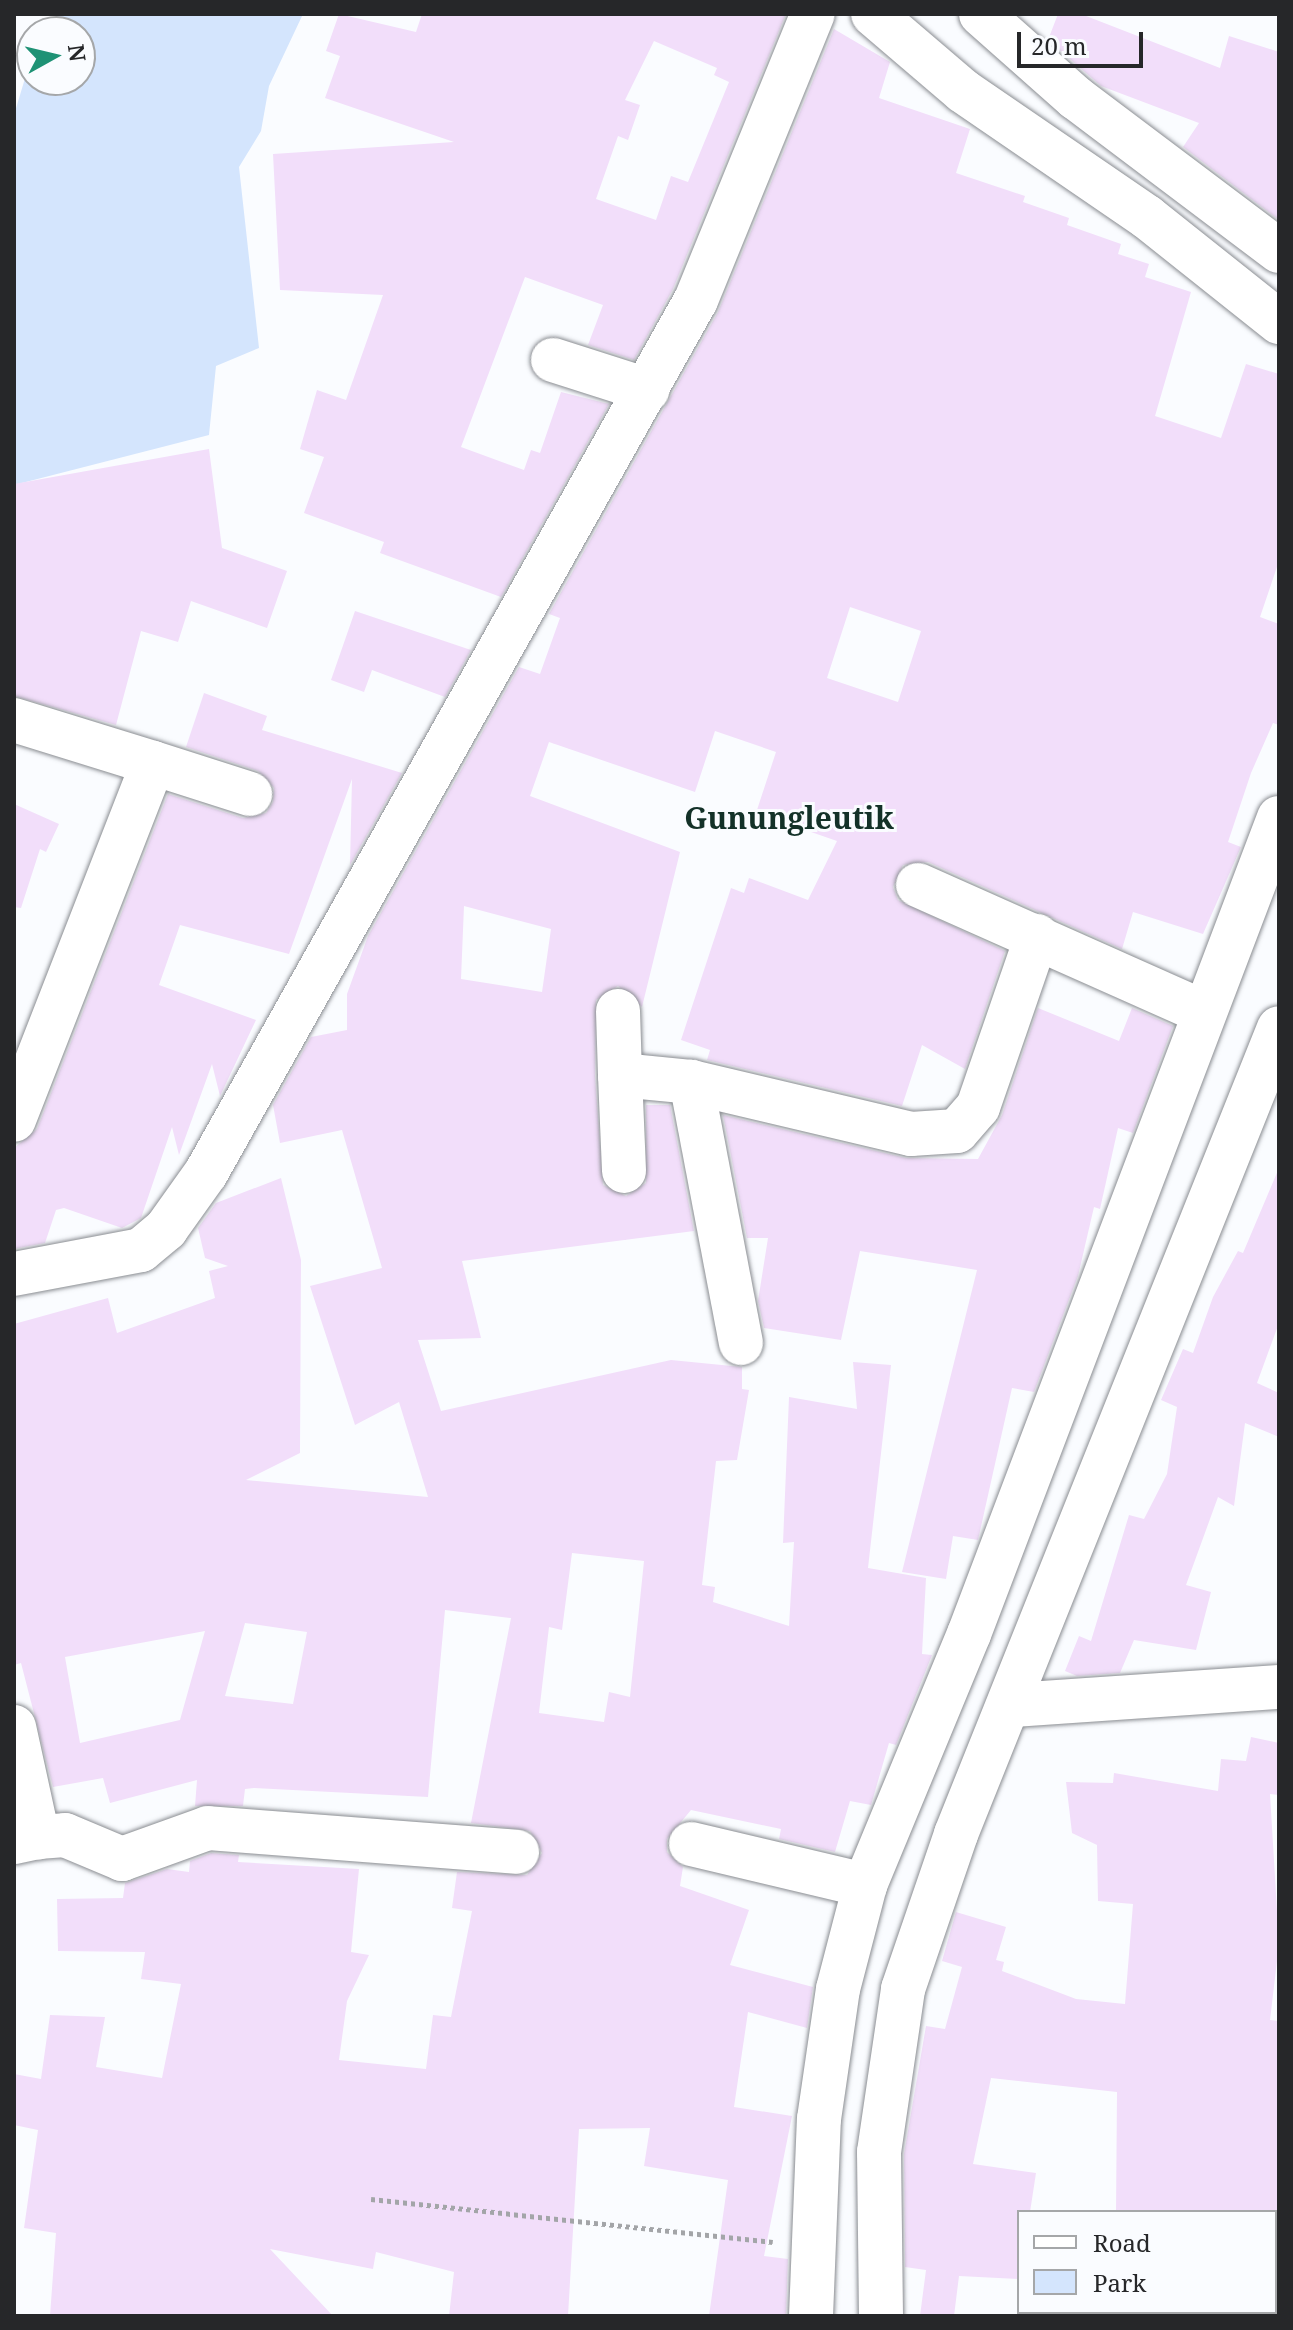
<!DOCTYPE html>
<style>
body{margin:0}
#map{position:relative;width:1293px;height:2330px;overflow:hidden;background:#fafcff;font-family:"Noto Serif",serif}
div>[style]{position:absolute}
.green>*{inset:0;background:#d4e5fd}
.building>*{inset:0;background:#f2defa}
.path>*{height:5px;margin-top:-2.5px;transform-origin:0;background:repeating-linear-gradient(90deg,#a3a5a8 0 4px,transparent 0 8px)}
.roads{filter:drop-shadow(0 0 2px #8a8d92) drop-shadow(0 0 2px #8a8d92)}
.minor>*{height:44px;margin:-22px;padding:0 22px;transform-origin:22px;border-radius:22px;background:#fff}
span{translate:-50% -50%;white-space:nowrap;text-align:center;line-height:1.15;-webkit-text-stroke:6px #fafcff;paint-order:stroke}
.quarter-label{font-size:30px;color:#133128;font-weight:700}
.frame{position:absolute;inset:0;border:16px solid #262729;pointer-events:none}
.legend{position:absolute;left:1017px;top:2210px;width:260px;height:104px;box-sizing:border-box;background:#fafcff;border:2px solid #a5a7a9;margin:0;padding:10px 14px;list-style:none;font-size:24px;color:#262729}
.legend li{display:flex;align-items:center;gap:16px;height:40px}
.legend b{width:40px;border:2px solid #a5a7a9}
.north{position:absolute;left:16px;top:16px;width:80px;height:80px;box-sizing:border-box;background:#fafcff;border:2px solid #a5a7a9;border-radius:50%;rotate:82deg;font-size:22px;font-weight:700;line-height:32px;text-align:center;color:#262729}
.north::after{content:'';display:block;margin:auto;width:28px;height:36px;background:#1e9275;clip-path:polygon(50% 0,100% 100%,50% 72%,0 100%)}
.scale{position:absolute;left:1017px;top:32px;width:126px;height:36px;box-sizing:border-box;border:4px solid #262729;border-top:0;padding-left:10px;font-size:24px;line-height:28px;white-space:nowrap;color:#262729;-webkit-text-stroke:6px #fafcff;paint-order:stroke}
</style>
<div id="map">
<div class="green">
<div style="clip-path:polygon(58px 14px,303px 14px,269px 86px,261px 131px,239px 167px,259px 348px,216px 366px,209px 435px,14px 485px,14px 115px,32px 55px,32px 80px,80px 80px,80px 32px,43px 32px)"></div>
</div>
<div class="building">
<div style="clip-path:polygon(evenodd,339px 14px,416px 32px,422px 14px,786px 14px,673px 289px,634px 360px,588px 345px,603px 305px,525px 277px,461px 447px,524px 470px,531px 450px,540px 453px,561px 392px,609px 404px,501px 597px,380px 553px,384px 542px,304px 513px,324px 457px,300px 449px,317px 390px,346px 400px,383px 295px,280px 290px,273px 154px,454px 142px,325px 98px,340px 56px,326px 51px,339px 14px,654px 41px,717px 68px,714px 75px,729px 82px,688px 182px,671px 176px,656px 220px,596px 199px,618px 136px,628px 140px,640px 105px,625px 100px,654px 41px)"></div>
<div style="clip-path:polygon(1058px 14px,1081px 14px,1220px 68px,1229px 36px,1279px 52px,1279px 220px,1183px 147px,1199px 123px,1101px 86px,1048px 40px)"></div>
<div style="clip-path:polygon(evenodd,834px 29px,890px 62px,879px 98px,970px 129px,956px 173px,1025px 196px,1023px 202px,1069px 218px,1067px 225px,1121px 244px,1118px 254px,1149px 264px,1145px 277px,1191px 292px,1155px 416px,1221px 438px,1246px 364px,1279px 374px,1279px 561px,1260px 617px,1279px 624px,1279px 725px,1273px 723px,1251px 773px,1228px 842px,1241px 847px,1203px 934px,1133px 912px,1122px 949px,928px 862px,903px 865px,893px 887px,898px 900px,1005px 951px,965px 1069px,922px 1045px,902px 1106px,707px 1060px,710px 1050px,681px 1040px,731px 888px,744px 893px,749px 878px,808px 900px,837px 841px,756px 813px,776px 752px,715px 731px,695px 792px,549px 742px,530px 796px,680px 852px,642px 1007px,618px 986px,596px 1000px,595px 1076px,603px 1185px,626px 1196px,646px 1183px,646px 1105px,670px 1105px,694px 1231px,462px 1261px,481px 1338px,418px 1340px,441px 1411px,671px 1360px,742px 1367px,742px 1389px,749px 1390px,737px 1460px,716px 1461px,702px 1585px,715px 1587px,713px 1602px,789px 1626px,794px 1542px,783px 1543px,789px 1397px,857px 1409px,853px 1362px,891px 1365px,868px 1568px,926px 1578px,922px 1654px,932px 1655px,896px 1745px,889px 1743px,871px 1805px,850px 1801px,835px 1852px,779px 1839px,781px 1829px,691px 1810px,667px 1839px,667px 1852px,683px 1867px,680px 1886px,749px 1910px,730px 1965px,813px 1987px,807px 2028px,748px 2012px,734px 2107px,792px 2116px,764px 2256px,788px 2259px,786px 2316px,709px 2316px,728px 2180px,644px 2166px,650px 2128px,579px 2129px,568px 2316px,449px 2316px,454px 2272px,376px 2252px,373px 2269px,270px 2249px,333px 2316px,50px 2316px,56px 2233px,24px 2228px,38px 2130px,14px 2125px,14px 2074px,41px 2079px,50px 2015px,105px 2017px,96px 2067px,162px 2078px,181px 1984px,141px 1979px,145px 1952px,58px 1951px,57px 1899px,123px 1898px,125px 1883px,167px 1869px,189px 1872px,190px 1861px,211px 1853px,239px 1855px,238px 1862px,359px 1869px,351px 1952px,369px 1955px,347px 2001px,339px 2060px,426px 2069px,433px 2015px,451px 2017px,472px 1911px,452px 1908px,457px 1872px,527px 1875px,542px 1853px,530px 1831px,471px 1823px,511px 1618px,445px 1610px,428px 1797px,254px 1788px,245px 1789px,243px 1806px,195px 1806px,197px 1780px,110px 1803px,103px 1778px,53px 1787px,21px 1663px,14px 1665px,14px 1324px,108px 1298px,117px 1333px,215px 1298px,209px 1271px,228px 1266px,205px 1258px,198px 1228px,216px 1203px,281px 1178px,301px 1260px,300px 1453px,246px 1480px,428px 1497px,399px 1402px,355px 1425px,310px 1286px,382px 1268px,342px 1130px,280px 1143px,273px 1105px,311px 1037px,347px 1030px,347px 994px,368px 936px,519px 667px,540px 674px,560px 618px,549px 614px,718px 312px,834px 29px,850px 607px,921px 631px,898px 702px,827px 678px,850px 607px,834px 29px,464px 906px,551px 929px,542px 992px,461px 979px,464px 906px,834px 29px,572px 1553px,644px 1561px,630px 1697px,609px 1692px,604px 1722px,539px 1713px,549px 1627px,562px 1630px,572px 1553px,834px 29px,245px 1623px,307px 1632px,293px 1704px,225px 1696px,245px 1623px,834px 29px,205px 1631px,180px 1720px,80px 1743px,65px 1657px,205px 1631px)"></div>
<div style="clip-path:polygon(209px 449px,222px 548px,287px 571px,267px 628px,191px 601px,178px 642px,141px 631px,116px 725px,14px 696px,14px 484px)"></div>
<div style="clip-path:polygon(355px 611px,471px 650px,445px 697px,372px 670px,364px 692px,331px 680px)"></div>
<div style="clip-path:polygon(204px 693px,267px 716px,262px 730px,402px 773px,350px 865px,352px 779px,289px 954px,180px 925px,159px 985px,256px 1020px,220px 1096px,212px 1064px,179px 1155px,172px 1127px,141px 1218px,122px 1228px,64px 1208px,56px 1210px,45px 1243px,14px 1249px,14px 1148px,37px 1129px,168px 794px,243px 818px,266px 813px,273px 802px,274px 788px,258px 771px,186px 747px)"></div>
<div style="clip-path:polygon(14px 804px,59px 824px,46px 852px,40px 849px,21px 908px,14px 907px)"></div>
<div style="clip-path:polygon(1038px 1008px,1119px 1041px,1132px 1008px,1173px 1026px,1133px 1133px,1118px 1128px,1100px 1209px,1094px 1207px,1078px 1276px,1034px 1392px,1012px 1388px,978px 1540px,953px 1536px,946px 1579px,902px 1572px,977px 1270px,860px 1251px,841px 1340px,764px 1328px,758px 1301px,768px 1238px,747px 1238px,723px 1115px,906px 1158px,978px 1159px,1002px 1115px)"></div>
<div style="clip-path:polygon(1279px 1168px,1279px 1323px,1257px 1383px,1279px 1393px,1279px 1437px,1245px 1423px,1234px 1506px,1218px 1497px,1186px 1585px,1211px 1592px,1196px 1650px,1134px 1640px,1120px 1673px,1077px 1676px,1065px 1671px,1079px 1636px,1091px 1641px,1129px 1515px,1144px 1519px,1167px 1474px,1177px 1407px,1161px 1400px,1183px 1349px,1193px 1353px,1213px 1297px,1238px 1251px,1243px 1253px)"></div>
<div style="clip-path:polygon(1251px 1737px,1279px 1743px,1279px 1795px,1270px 1794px,1279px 1944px,1270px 2020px,1279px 2021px,1279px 2212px,1116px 2212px,1117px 2092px,991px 2078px,973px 2164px,1036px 2173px,1030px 2212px,1019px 2212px,1019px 2279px,959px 2276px,954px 2316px,920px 2316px,926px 2270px,905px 2267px,904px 2154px,926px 2026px,945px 2029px,962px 1967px,942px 1961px,956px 1912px,1006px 1927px,996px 1960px,1004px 1962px,1002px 1971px,1076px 1999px,1125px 2004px,1133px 1904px,1098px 1901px,1097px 1845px,1072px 1833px,1066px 1782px,1113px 1783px,1114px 1773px,1218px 1791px,1221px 1759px,1246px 1761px)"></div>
</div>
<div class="path">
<div style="left:371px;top:2199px;width:404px;rotate:6.1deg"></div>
</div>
<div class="roads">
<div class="minor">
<div style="left:873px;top:14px;width:118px;rotate:40.5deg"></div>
<div style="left:963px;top:91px;width:223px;rotate:34.4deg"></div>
<div style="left:1147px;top:217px;width:169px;rotate:38.5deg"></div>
<div style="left:981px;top:14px;width:127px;rotate:41.5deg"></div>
<div style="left:1076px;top:98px;width:254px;rotate:37deg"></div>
<div style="left:553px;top:360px;width:99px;rotate:17.7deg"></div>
<div style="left:14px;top:720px;width:145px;rotate:17.2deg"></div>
<div style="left:153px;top:763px;width:383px;rotate:111.3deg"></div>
<div style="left:153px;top:763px;width:102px;rotate:17.7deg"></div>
<div style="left:918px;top:885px;width:312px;rotate:24deg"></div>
<div style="left:618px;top:1011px;width:64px;rotate:88.2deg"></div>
<div style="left:620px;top:1075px;width:71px;rotate:5.6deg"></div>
<div style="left:620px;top:1075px;width:96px;rotate:87.6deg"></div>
<div style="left:14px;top:1274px;width:129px;rotate:-10.7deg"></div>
<div style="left:141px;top:1250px;width:33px;rotate:-40deg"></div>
<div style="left:166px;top:1229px;width:69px;rotate:-54.5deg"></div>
<div style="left:206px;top:1173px;width:1001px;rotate:-60.7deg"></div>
<div style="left:696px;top:300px;width:309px;rotate:-67.8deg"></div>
<div style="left:741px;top:1343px;width:266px;rotate:-100.8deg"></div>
<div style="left:691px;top:1082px;width:226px;rotate:13.3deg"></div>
<div style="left:911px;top:1134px;width:46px;rotate:-3.7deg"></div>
<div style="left:957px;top:1131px;width:32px;rotate:-49deg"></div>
<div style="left:978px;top:1107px;width:181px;rotate:-71deg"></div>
<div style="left:1013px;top:1705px;width:267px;rotate:-3.9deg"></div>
<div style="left:14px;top:1727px;width:113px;rotate:77.7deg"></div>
<div style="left:38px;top:1837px;width:25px;rotate:168deg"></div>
<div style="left:38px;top:1837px;width:27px;rotate:-4deg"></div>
<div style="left:65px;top:1835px;width:62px;rotate:22.8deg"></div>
<div style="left:122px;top:1859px;width:91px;rotate:-19.8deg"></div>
<div style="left:208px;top:1828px;width:310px;rotate:4.4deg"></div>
<div style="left:691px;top:1844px;width:179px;rotate:13.3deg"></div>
<div style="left:811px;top:2316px;width:197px;rotate:-87.7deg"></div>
<div style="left:819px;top:2119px;width:131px;rotate:-81.7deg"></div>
<div style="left:838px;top:1989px;width:107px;rotate:-75.4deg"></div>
<div style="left:865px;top:1885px;width:272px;rotate:-67.5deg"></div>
<div style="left:969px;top:1634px;width:873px;rotate:-69.2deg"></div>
<div style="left:881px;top:2316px;width:164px;rotate:-90.7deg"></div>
<div style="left:879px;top:2152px;width:165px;rotate:-81.6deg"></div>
<div style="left:903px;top:1989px;width:164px;rotate:-71.1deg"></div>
<div style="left:956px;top:1834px;width:868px;rotate:-68.16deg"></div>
</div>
</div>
<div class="quarter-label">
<span style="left:789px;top:818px">Gunungleutik</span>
</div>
<div class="frame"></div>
<ul class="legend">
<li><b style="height:10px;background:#fff"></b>Road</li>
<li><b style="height:22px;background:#d4e5fd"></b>Park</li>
</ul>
<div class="north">N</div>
<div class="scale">20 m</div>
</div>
